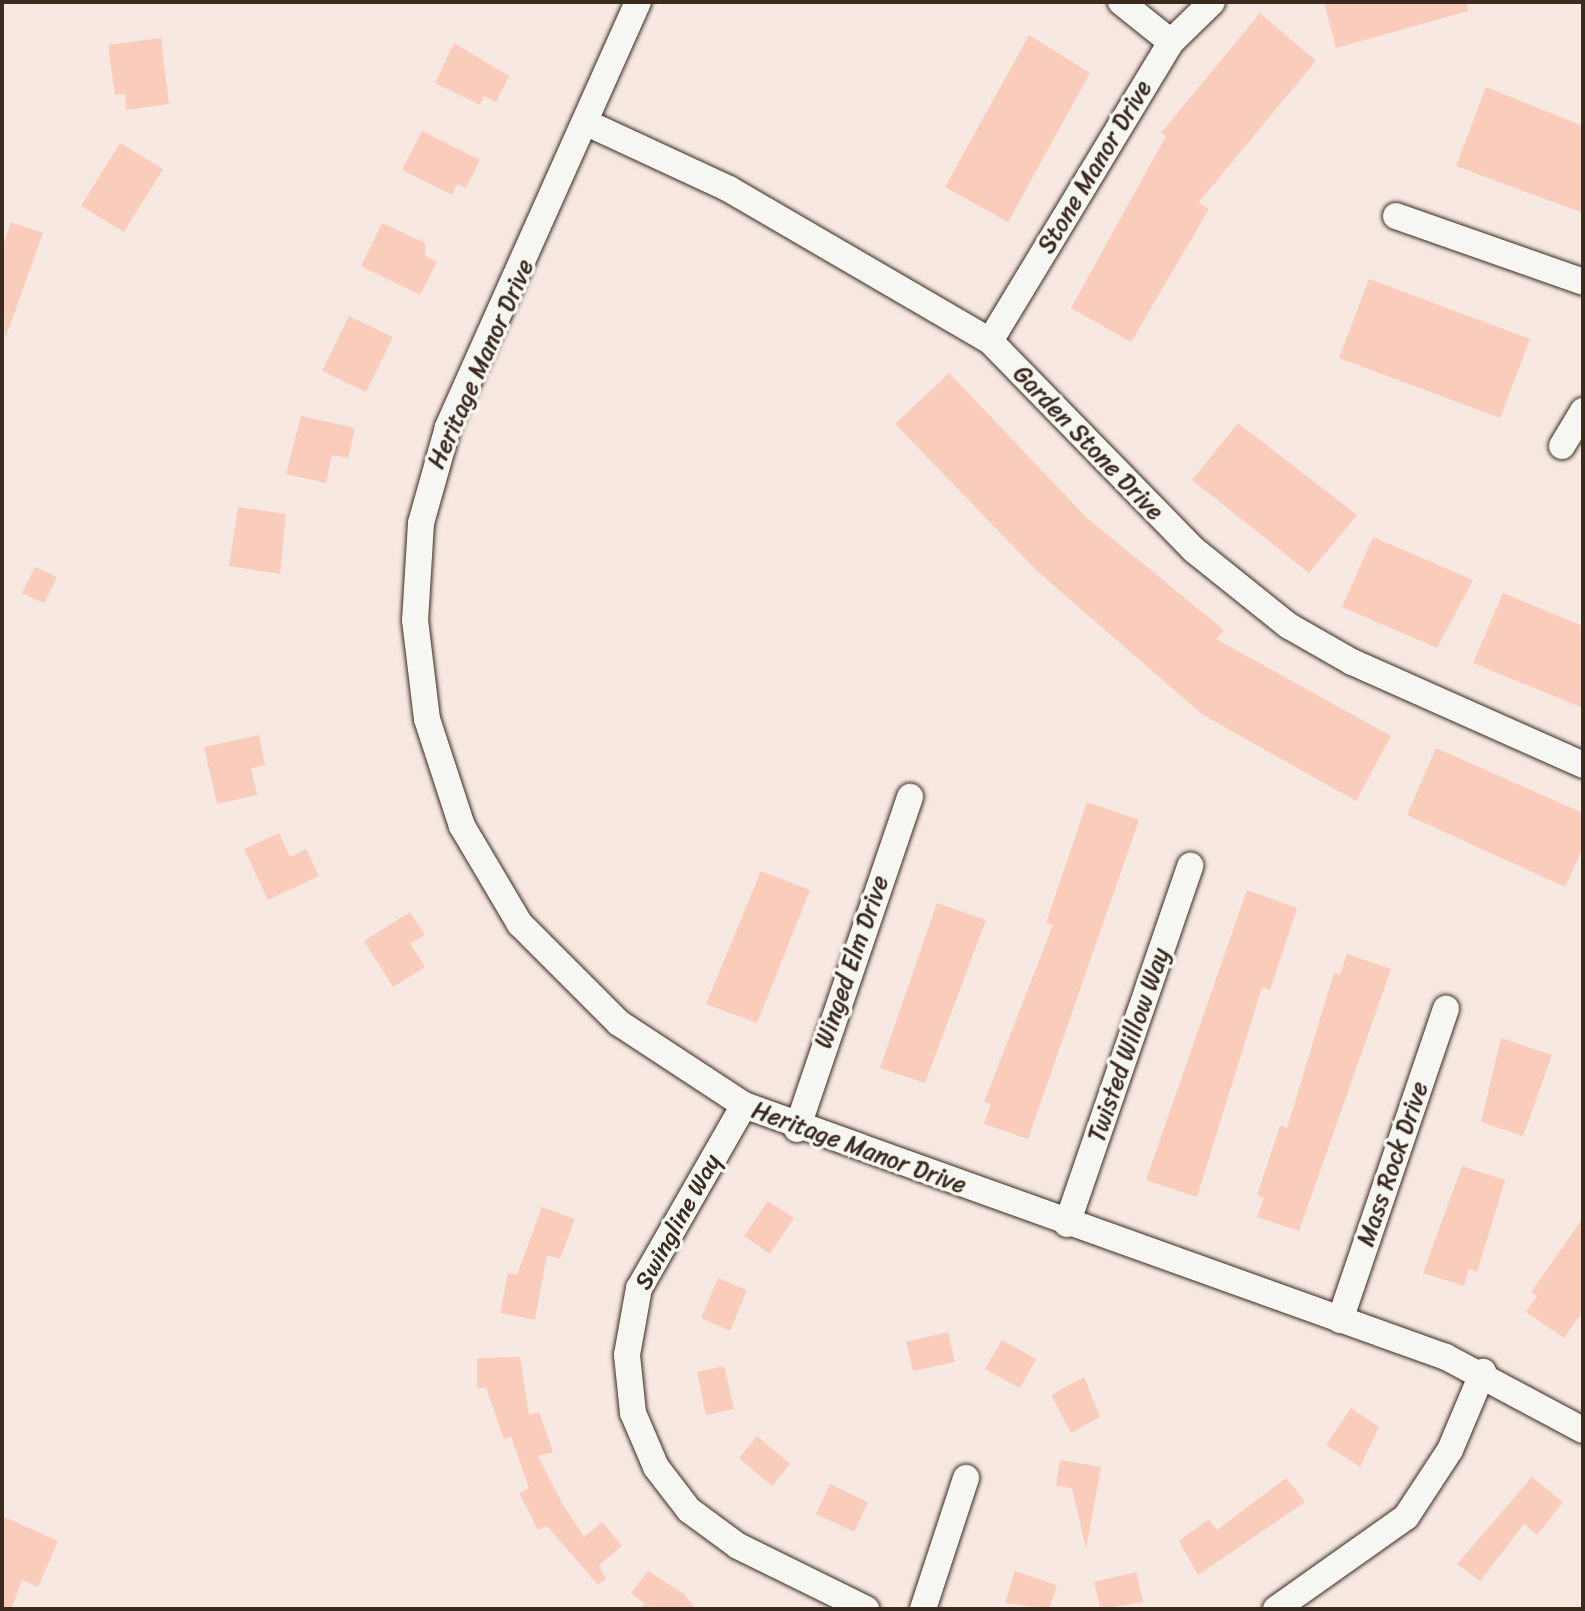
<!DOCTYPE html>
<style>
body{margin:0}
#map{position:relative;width:1585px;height:1611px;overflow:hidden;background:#f7e9e2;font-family:Sriracha,sans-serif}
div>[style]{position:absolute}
.building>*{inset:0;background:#f9ccbb}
.roads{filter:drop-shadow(0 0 2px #3b2a1e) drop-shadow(0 0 2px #3b2a1e)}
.street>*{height:26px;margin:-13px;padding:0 13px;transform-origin:13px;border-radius:13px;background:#f6f6f2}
span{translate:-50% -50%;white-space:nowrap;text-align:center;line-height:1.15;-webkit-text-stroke:7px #f6f6f2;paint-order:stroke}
.street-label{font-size:24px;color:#3b2a1e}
.frame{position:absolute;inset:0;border:4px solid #3b2a1e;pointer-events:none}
</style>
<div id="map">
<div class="building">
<div style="clip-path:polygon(1324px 2px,1467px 2px,1468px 11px,1336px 48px)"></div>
<div style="clip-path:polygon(1260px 13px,1316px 61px,1198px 203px,1209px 209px,1131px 342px,1071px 308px,1166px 136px,1161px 133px)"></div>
<div style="clip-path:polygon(1029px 35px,1090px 73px,1008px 222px,945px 187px)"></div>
<div style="clip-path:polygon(161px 38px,169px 104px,126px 110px,125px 94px,115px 95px,108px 45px)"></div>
<div style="clip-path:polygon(454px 43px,509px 76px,496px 102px,484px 96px,480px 105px,435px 83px)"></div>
<div style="clip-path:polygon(1486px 87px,1583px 126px,1583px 213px,1456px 166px)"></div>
<div style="clip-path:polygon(422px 131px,480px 160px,466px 188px,457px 184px,452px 195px,402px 170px)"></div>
<div style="clip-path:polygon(120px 143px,163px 169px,124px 232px,81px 206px)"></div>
<div style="clip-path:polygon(11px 222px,43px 233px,5px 339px,2px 249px)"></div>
<div style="clip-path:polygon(382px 223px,425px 243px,425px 256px,437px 262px,420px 295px,361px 266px)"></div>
<div style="clip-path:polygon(1369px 279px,1530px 339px,1500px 418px,1339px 358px)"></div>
<div style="clip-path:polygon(349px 316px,393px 337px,366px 392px,322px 371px)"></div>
<div style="clip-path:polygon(949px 373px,1087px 518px,1224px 630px,1216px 639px,1391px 736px,1356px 801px,1203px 715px,1037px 571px,895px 424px)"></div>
<div style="clip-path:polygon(301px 416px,355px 428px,348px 458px,332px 455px,326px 483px,286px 474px)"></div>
<div style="clip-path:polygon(1238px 423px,1357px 515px,1309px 573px,1192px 480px)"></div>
<div style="clip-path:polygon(238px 507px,286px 514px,280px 574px,229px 566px)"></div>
<div style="clip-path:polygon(1373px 537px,1473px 580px,1437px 648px,1342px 607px)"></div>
<div style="clip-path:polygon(35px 567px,57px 577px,44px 603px,22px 593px)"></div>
<div style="clip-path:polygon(1503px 593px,1583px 626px,1583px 708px,1473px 663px)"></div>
<div style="clip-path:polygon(259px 735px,265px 765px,251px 768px,257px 795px,217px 804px,204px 747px)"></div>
<div style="clip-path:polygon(1436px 748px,1583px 813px,1583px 848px,1565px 887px,1407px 815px)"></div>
<div style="clip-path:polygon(1087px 802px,1139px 820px,1028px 1139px,984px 1124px,991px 1104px,984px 1102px,1053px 925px,1046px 923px)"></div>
<div style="clip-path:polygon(279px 833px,290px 857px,306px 849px,319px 876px,268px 900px,244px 849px)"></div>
<div style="clip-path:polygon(761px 871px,810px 890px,757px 1023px,706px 1004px)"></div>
<div style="clip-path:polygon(1247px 890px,1297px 908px,1270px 990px,1262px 987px,1197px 1197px,1146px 1180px)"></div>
<div style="clip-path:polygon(937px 903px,986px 920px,925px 1083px,880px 1068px)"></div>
<div style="clip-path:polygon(410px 912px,425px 935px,410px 943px,425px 967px,393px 987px,364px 941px)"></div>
<div style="clip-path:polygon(1347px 954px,1391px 969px,1299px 1231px,1257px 1217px,1264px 1198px,1257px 1195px,1280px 1126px,1287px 1128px,1334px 973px,1340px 975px)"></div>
<div style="clip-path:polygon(1501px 1038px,1552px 1055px,1523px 1136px,1481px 1122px)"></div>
<div style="clip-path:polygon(1462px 1166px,1505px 1180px,1477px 1272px,1469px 1269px,1464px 1286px,1423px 1273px)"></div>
<div style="clip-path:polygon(768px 1201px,794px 1218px,770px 1254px,744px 1236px)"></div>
<div style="clip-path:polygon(542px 1207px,575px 1219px,560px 1259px,547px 1255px,535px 1320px,500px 1313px,508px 1273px,517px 1275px)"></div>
<div style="clip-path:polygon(1583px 1218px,1583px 1311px,1564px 1338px,1526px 1312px,1537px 1296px,1531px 1292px)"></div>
<div style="clip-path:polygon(718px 1278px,747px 1290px,730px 1331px,701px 1318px)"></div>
<div style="clip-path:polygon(948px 1332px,955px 1362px,913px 1371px,906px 1342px)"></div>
<div style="clip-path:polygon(1002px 1340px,1036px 1359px,1020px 1388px,985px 1369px)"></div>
<div style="clip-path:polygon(520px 1357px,529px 1415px,539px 1412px,553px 1452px,538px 1456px,562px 1503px,584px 1537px,602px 1522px,622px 1546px,599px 1565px,606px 1579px,598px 1585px,547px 1526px,538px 1530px,519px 1493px,529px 1488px,511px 1437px,504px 1439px,486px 1388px,477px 1388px,477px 1358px)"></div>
<div style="clip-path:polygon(724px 1366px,734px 1409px,706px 1415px,697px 1372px)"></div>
<div style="clip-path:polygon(1084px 1377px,1100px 1417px,1071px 1433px,1051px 1395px)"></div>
<div style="clip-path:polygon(1351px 1408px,1379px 1427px,1360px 1467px,1326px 1445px)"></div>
<div style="clip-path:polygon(757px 1436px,790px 1464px,772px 1486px,739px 1458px)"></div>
<div style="clip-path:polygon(1060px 1460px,1101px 1467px,1086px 1549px,1072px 1488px,1056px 1486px)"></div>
<div style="clip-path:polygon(1532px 1477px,1563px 1502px,1537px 1535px,1524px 1524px,1480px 1581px,1457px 1564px)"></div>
<div style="clip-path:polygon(1286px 1478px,1305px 1502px,1198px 1575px,1179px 1541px,1209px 1519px,1217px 1530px)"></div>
<div style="clip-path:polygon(830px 1484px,868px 1502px,854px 1532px,816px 1514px)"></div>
<div style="clip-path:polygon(2px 1516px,58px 1541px,38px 1587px,22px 1580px,11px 1609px,2px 1609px)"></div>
<div style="clip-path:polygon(648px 1571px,684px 1594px,696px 1609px,641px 1609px,645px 1604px,631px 1593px)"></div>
<div style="clip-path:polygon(1015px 1571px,1057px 1585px,1049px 1609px,1005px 1603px)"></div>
<div style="clip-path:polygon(1136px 1572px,1143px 1602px,1101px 1609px,1094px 1582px)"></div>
</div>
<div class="roads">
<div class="street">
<div style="left:638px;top:2px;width:466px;rotate:114.1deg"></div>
<div style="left:448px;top:427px;width:100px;rotate:105.7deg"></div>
<div style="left:421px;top:523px;width:97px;rotate:93.5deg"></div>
<div style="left:415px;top:620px;width:100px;rotate:83.1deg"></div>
<div style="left:427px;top:719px;width:113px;rotate:71.9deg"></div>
<div style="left:462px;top:826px;width:114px;rotate:59.4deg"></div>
<div style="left:520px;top:924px;width:140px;rotate:45deg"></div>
<div style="left:619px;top:1023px;width:149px;rotate:33.3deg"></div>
<div style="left:744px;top:1105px;width:746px;rotate:19.75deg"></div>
<div style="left:1446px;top:1357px;width:155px;rotate:28.1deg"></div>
<div style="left:1121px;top:2px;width:64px;rotate:38.7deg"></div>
<div style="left:589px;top:124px;width:154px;rotate:24.9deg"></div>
<div style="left:729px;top:189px;width:302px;rotate:30.2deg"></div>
<div style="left:990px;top:341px;width:292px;rotate:45.7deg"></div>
<div style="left:1194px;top:550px;width:122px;rotate:38.7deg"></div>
<div style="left:1289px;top:626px;width:73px;rotate:29.7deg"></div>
<div style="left:1352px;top:662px;width:253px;rotate:24deg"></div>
<div style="left:1396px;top:216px;width:198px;rotate:19.4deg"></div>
<div style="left:990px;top:341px;width:350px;rotate:-58.8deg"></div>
<div style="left:1171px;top:42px;width:57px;rotate:-44.3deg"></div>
<div style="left:1562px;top:446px;width:41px;rotate:-59deg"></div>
<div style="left:744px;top:1105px;width:211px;rotate:119.8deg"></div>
<div style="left:639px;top:1288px;width:68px;rotate:100.2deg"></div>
<div style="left:627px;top:1355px;width:58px;rotate:84.1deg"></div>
<div style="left:633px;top:1413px;width:59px;rotate:66.9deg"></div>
<div style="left:656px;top:1467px;width:54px;rotate:52.5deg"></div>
<div style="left:689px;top:1510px;width:61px;rotate:36.3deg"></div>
<div style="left:738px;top:1546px;width:143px;rotate:26.2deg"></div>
<div style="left:797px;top:1129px;width:351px;rotate:-71.2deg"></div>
<div style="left:1067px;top:1224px;width:379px;rotate:-71deg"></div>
<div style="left:1340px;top:1320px;width:329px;rotate:-71.2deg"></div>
<div style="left:923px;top:1609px;width:138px;rotate:-71.8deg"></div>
<div style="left:1276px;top:1609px;width:159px;rotate:-35.3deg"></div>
<div style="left:1406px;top:1517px;width:80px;rotate:-56.7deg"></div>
<div style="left:1450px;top:1450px;width:85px;rotate:-67.1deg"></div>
</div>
</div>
<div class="street-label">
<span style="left:1095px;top:167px;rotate:-59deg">Stone Manor Drive</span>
<span style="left:481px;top:364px;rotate:-66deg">Heritage Manor Drive</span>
<span style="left:1088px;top:443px;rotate:46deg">Garden Stone Drive</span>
<span style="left:852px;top:962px;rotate:-71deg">Winged Elm Drive</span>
<span style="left:1129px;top:1045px;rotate:-71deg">Twisted Willow Way</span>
<span style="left:859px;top:1148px;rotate:20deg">Heritage Manor Drive</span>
<span style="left:1393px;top:1164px;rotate:-71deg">Mass Rock Drive</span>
<span style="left:678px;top:1222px;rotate:-61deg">Swingline Way</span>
</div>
<div class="frame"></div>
</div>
